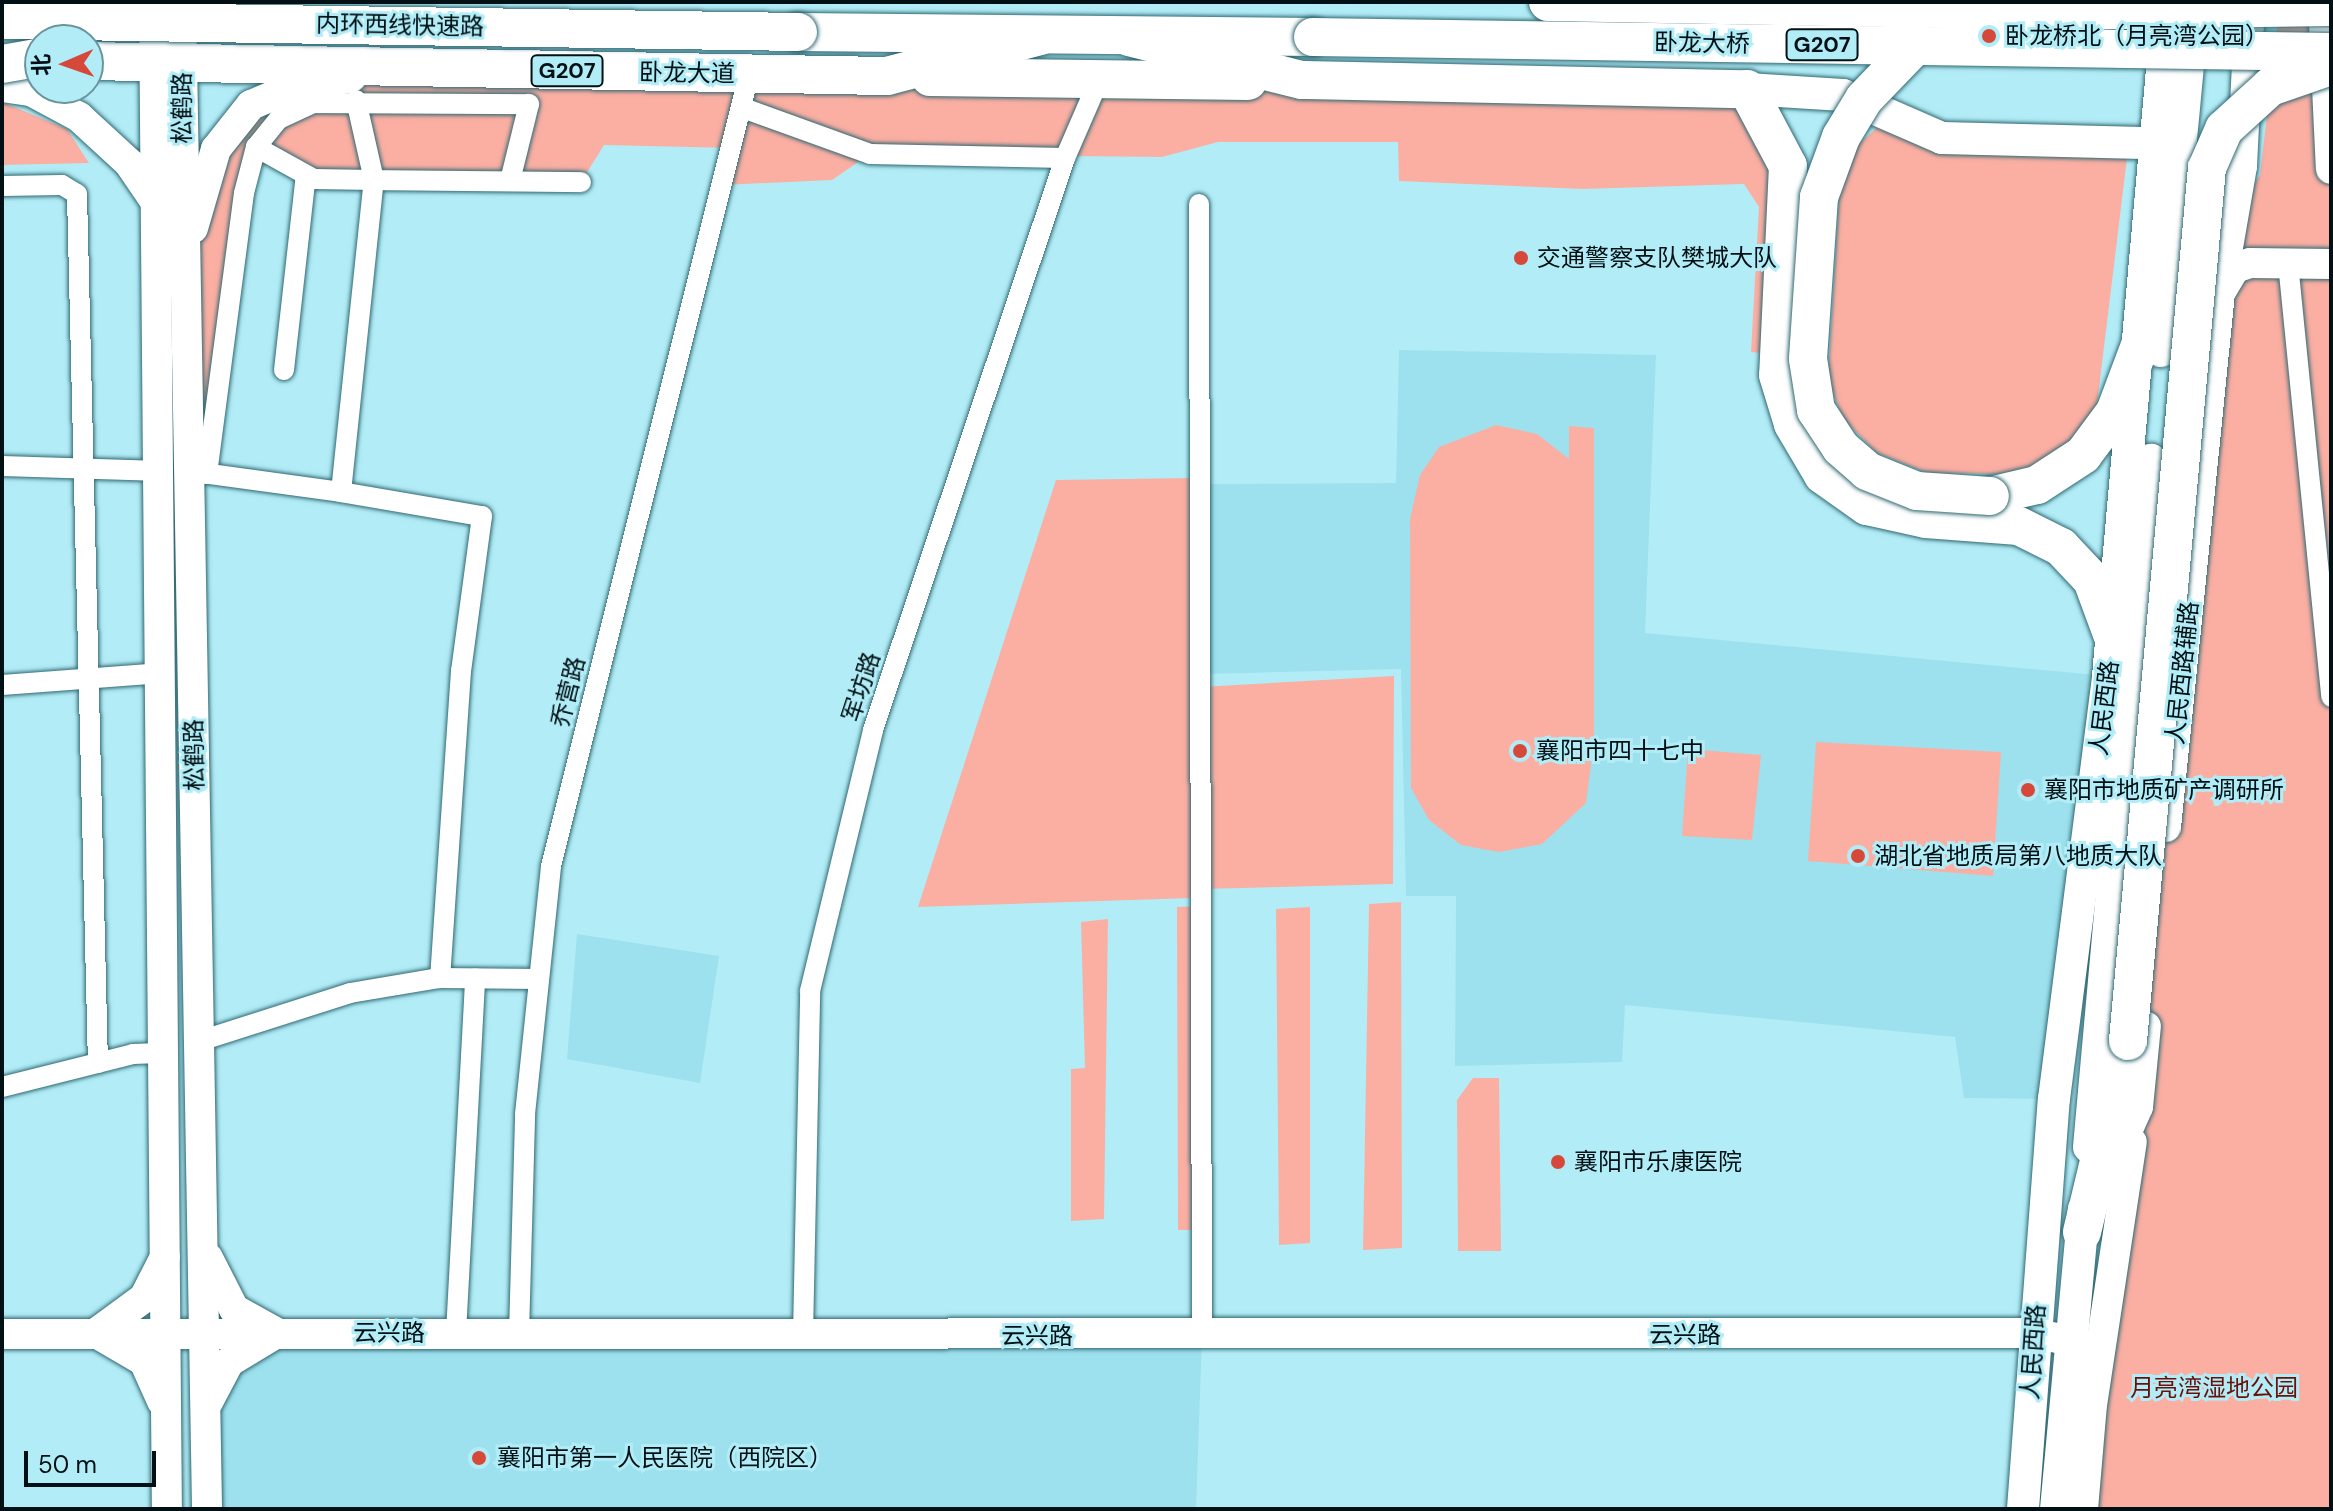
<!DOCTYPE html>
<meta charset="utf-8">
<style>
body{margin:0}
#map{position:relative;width:2333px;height:1511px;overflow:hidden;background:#b2edf7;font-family:"DM Sans","Noto Sans SC",sans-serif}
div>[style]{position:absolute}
.built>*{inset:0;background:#9de1ee}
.green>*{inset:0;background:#fbafa3}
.roads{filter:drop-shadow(0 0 2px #306973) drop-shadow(0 0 2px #306973)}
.street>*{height:20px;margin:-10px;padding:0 10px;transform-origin:10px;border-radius:10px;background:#fff}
.secondary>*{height:30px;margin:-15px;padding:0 15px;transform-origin:15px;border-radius:15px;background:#fff}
.primary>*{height:32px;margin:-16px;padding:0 16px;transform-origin:16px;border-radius:16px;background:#fff}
.highway>*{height:38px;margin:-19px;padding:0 19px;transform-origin:19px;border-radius:19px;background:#fff}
.bridges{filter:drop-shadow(0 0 2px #306973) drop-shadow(0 0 2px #306973)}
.highway-bridge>*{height:38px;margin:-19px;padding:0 19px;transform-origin:19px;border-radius:19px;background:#fff}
.dots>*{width:22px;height:22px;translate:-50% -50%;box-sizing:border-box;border:4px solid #b2edf7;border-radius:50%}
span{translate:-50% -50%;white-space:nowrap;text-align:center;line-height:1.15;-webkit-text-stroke:6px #b2edf7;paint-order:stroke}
.shield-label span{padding:2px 6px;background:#b2edf7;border:2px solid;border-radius:6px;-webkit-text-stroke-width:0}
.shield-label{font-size:22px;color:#001014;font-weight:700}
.street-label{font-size:24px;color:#001014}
.poi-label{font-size:24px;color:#001014}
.left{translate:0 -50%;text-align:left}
.park-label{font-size:24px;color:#6b1009}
.frame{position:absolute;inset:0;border:4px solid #001014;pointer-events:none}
.north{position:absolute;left:24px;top:24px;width:80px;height:80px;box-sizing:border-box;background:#b2edf7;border:2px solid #6b959c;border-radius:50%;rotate:268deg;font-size:22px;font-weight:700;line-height:32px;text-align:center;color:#001014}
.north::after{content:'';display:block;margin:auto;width:28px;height:36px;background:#d6493a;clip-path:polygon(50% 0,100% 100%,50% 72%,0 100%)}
.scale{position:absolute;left:24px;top:1451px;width:132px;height:36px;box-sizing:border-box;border:4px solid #001014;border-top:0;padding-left:10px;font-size:24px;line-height:28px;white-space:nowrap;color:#001014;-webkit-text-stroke:6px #b2edf7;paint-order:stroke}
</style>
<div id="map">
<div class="built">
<div style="clip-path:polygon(1399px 350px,1656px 355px,1645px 633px,2108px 676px,2054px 1099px,1964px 1098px,1955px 1037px,1625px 1005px,1622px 1062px,1455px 1066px,1456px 896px,1406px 896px,1401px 669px,1204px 674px,1202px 484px,1396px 483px)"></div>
<div style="clip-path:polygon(577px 934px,719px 956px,700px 1083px,567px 1059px)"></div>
<div style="clip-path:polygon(277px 1333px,1202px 1337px,1196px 1509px,207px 1509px,206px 1406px)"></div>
</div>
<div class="green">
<div style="clip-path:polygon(2280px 2px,2331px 2px,2331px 1509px,2083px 1509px,2220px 293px,2233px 213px,2260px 175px)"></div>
<div style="clip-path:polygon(337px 78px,1747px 89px,1770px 125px,1780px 355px,1751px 352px,1759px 207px,1744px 184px,1583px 189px,1399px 181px,1398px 142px,1218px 142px,1162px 157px,870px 154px,832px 180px,723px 185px,732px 148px,604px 145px,581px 182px,306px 175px,253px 162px,207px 474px,183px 261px,251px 105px)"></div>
<div style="clip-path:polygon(2px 102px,67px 129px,89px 163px,2px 165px)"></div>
<div style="clip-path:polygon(1878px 127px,2128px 150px,2095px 421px,2050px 465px,2000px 474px,1927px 473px,1877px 453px,1843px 419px,1828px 380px,1839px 198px,1848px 153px)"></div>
<div style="clip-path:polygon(1496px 425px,1537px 434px,1569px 459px,1569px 426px,1594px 428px,1594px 741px,1586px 803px,1542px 844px,1499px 852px,1461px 845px,1429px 820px,1411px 788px,1410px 519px,1420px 475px,1439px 447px)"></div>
<div style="clip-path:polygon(1190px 478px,1192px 898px,918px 907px,1056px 480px)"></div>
<div style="clip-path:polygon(1394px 676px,1393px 884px,1201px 889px,1200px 687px)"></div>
<div style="clip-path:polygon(1816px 742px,2001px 752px,1993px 876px,1808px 861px)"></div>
<div style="clip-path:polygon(1688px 749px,1761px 755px,1752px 840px,1682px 836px)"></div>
<div style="clip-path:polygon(1401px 902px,1402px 1248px,1363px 1250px,1369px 904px)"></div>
<div style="clip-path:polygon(1201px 906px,1202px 1230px,1178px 1230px,1177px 907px)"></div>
<div style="clip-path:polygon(1310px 907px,1310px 1243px,1279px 1245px,1276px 909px)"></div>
<div style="clip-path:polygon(1108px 919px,1104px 1219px,1071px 1221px,1071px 1069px,1085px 1068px,1081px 922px)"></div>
<div style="clip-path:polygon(1473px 1078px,1499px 1078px,1501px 1251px,1458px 1251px,1457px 1100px)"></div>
</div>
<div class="roads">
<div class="street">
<div style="left:743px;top:108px;width:135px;rotate:19.9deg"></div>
<div style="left:870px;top:154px;width:195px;rotate:1.2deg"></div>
<div style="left:256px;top:147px;width:36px;rotate:-51deg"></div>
<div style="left:279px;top:119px;width:38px;rotate:-25deg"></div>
<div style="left:313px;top:103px;width:216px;rotate:0.3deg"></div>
<div style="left:529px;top:104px;width:79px;rotate:103.9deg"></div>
<div style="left:2px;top:186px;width:60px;rotate:-1deg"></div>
<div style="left:62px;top:185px;width:17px;rotate:31deg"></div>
<div style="left:77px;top:194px;width:869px;rotate:88.62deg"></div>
<div style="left:1199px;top:204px;width:1133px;rotate:89.85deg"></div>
<div style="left:2288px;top:263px;width:436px;rotate:84.3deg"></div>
<div style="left:284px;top:370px;width:196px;rotate:-83.6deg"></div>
<div style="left:2px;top:466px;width:159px;rotate:1.8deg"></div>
<div style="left:188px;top:471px;width:154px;rotate:7.8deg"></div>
<div style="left:341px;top:492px;width:314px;rotate:-84deg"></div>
<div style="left:374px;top:180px;width:207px;rotate:0.6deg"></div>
<div style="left:207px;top:474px;width:283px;rotate:-82.5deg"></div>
<div style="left:244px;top:193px;width:48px;rotate:-75.4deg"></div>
<div style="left:256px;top:147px;width:66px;rotate:28.9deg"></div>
<div style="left:314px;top:179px;width:60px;rotate:1deg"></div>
<div style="left:374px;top:180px;width:82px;rotate:-102.7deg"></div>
<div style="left:341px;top:492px;width:143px;rotate:9.7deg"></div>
<div style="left:482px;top:516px;width:156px;rotate:97.7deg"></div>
<div style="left:461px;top:671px;width:308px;rotate:93.9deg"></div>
<div style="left:2px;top:685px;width:161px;rotate:-4.3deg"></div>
<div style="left:200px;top:1041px;width:157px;rotate:-17.7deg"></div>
<div style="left:350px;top:993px;width:91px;rotate:-9.5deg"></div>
<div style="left:440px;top:978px;width:99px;rotate:0.6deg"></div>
<div style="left:2px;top:1087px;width:135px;rotate:-14.1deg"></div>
<div style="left:133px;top:1054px;width:33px;rotate:-2deg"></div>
<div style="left:456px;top:1333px;width:355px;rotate:-86.9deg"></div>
<div style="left:519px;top:1334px;width:220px;rotate:-88.4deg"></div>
<div style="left:525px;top:1114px;width:249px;rotate:-84deg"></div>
<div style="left:551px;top:866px;width:815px;rotate:-75.95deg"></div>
<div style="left:803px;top:1335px;width:344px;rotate:-88.8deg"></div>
<div style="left:810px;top:991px;width:268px;rotate:-76.4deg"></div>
<div style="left:873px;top:730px;width:603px;rotate:-71.44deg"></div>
<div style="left:1065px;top:158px;width:83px;rotate:-66.5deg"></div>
</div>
<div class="secondary">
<div style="left:154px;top:2px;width:1507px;rotate:89.51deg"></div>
<div style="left:181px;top:2px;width:1507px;rotate:89.01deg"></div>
<div style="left:2323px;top:2px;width:167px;rotate:87.3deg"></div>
<div style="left:2px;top:87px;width:29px;rotate:8deg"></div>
<div style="left:31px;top:91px;width:55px;rotate:28.4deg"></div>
<div style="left:79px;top:117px;width:68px;rotate:42.6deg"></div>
<div style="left:129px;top:163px;width:50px;rotate:55.7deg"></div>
<div style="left:193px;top:228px;width:82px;rotate:-73.8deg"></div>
<div style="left:216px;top:149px;width:56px;rotate:-51.5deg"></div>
<div style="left:251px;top:105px;width:36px;rotate:-23deg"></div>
<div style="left:284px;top:91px;width:69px;rotate:-11.6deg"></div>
<div style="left:2221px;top:288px;width:124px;rotate:-80.2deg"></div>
<div style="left:2242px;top:166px;width:164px;rotate:-87.2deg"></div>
<div style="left:2166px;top:827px;width:537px;rotate:-84.23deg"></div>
<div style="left:2220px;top:293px;width:29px;rotate:-59deg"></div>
<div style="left:2235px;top:268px;width:16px;rotate:-18deg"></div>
<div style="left:2250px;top:263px;width:81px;rotate:0.7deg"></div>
<div style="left:2109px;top:1172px;width:71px;rotate:-66deg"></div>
<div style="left:2138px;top:1107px;width:81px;rotate:-84.4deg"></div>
<div style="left:208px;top:1258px;width:57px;rotate:63deg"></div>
<div style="left:234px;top:1309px;width:49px;rotate:29.2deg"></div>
<div style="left:277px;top:1333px;width:56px;rotate:148.9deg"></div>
<div style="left:229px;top:1362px;width:45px;rotate:117.7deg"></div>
<div style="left:2px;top:1334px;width:2031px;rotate:-0.03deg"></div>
<div style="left:2033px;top:1333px;width:40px;rotate:12deg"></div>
<div style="left:162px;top:1401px;width:44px;rotate:-114.2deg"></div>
<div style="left:144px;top:1361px;width:56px;rotate:-149.7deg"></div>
<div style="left:96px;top:1333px;width:59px;rotate:-36.1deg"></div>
<div style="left:144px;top:1298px;width:46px;rotate:-62.9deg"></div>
<div style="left:2083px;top:1509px;width:104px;rotate:-85.1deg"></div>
<div style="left:2092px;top:1405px;width:266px;rotate:-81.4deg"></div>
</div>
<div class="primary">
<div style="left:1747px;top:89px;width:96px;rotate:3.6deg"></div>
<div style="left:1843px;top:95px;width:108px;rotate:23.5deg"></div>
<div style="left:1942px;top:138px;width:211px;rotate:1.4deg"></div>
<div style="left:2161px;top:351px;width:326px;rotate:-84.6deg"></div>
<div style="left:2089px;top:1147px;width:690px;rotate:-84.84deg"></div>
<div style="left:2023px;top:1509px;width:411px;rotate:-85.7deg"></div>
<div style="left:2054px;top:1099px;width:426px;rotate:-82.7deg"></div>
<div style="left:2108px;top:676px;width:677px;rotate:-84.91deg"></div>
<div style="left:2056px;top:1509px;width:301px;rotate:-84.7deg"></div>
</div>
<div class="highway">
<div style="left:798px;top:32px;width:515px;rotate:0.56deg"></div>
<div style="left:1129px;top:37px;width:178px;rotate:14deg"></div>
<div style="left:1302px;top:80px;width:445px;rotate:1.2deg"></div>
<div style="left:1747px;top:89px;width:87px;rotate:62deg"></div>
<div style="left:1788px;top:166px;width:209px;rotate:92.7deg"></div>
<div style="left:1778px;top:375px;width:51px;rotate:73deg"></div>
<div style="left:1793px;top:424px;width:59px;rotate:59.5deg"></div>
<div style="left:1823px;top:475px;width:54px;rotate:35.2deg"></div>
<div style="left:1867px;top:506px;width:60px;rotate:12.4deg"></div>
<div style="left:1926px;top:519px;width:93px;rotate:4.3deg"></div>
<div style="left:2019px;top:526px;width:47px;rotate:26.6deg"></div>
<div style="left:2061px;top:547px;width:45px;rotate:46.8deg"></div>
<div style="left:2092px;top:580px;width:58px;rotate:69.7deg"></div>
<div style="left:88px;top:61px;width:799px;rotate:1.08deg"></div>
<div style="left:887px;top:76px;width:159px;rotate:-14.6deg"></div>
<div style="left:930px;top:77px;width:318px;rotate:0.7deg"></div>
<div style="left:1990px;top:496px;width:48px;rotate:-13.2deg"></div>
<div style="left:2037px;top:485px;width:55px;rotate:-33.1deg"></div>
<div style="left:2083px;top:455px;width:54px;rotate:-53.3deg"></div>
<div style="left:2115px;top:412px;width:72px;rotate:-69.5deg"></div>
<div style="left:2082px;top:1232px;width:196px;rotate:-76.5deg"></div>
</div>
</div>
<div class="bridges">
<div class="highway-bridge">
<div style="left:1548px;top:2px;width:495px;rotate:1deg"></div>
<div style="left:2043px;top:11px;width:288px;rotate:-0.8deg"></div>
<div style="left:2px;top:20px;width:796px;rotate:0.86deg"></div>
<div style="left:1313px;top:37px;width:1018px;rotate:0.84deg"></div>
<div style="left:1914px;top:47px;width:72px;rotate:133.9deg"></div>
<div style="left:1864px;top:99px;width:44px;rotate:121.2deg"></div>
<div style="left:1841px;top:137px;width:64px;rotate:110.1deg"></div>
<div style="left:1819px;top:197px;width:162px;rotate:93.9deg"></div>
<div style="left:1808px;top:359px;width:52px;rotate:81.1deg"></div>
<div style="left:1816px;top:410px;width:45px;rotate:56.7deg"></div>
<div style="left:1841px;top:448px;width:35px;rotate:41deg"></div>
<div style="left:1867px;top:471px;width:54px;rotate:21.8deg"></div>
<div style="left:1917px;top:491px;width:73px;rotate:3.9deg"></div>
<div style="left:2px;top:64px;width:39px;rotate:-10deg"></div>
<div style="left:2128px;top:1041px;width:877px;rotate:-84.83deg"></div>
<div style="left:2207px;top:168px;width:43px;rotate:-66.4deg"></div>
<div style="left:2224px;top:129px;width:62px;rotate:-42.4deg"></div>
<div style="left:2270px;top:87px;width:65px;rotate:-19deg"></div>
</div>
</div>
<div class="dots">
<div style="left:1989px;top:36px;background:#d6493a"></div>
<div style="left:1521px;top:258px;background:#d6493a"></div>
<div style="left:1520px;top:751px;background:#d6493a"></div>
<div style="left:2028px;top:790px;background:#d6493a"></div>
<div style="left:1858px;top:856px;background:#d6493a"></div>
<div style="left:1558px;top:1162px;background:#d6493a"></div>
<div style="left:479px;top:1458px;background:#d6493a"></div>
</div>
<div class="shield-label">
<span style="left:1822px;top:45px">G207</span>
<span style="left:567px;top:71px">G207</span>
</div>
<div class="street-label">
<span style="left:400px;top:25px;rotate:1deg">内环西线快速路</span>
<span style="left:1702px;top:43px;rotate:1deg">卧龙大桥</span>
<span style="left:687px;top:73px;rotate:1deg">卧龙大道</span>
<span style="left:182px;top:108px;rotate:-90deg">松鹤路</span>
<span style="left:2182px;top:673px;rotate:-84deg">人民西路辅路</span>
<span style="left:861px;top:687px;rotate:-72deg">军坊路</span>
<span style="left:568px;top:692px;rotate:-76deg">乔营路</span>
<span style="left:2104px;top:708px;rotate:-83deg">人民西路</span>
<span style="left:194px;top:755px;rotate:-91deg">松鹤路</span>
<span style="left:389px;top:1333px">云兴路</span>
<span style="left:1685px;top:1335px">云兴路</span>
<span style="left:1037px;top:1336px">云兴路</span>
<span style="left:2033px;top:1352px;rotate:-86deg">人民西路</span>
</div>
<div class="poi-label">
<span class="left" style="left:2005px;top:36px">卧龙桥北（月亮湾公园）</span>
<span class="left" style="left:1537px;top:258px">交通警察支队樊城大队</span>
<span class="left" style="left:1536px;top:751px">襄阳市四十七中</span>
<span class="left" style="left:2044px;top:790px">襄阳市地质矿产调研所</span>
<span class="left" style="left:1874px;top:856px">湖北省地质局第八地质大队</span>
<span class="left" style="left:1574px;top:1162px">襄阳市乐康医院</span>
<span class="left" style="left:497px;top:1458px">襄阳市第一人民医院（西院区）</span>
</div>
<div class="park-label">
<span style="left:2214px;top:1388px">月亮湾湿地公园</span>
</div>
<div class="frame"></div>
<div class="north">北</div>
<div class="scale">50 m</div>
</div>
